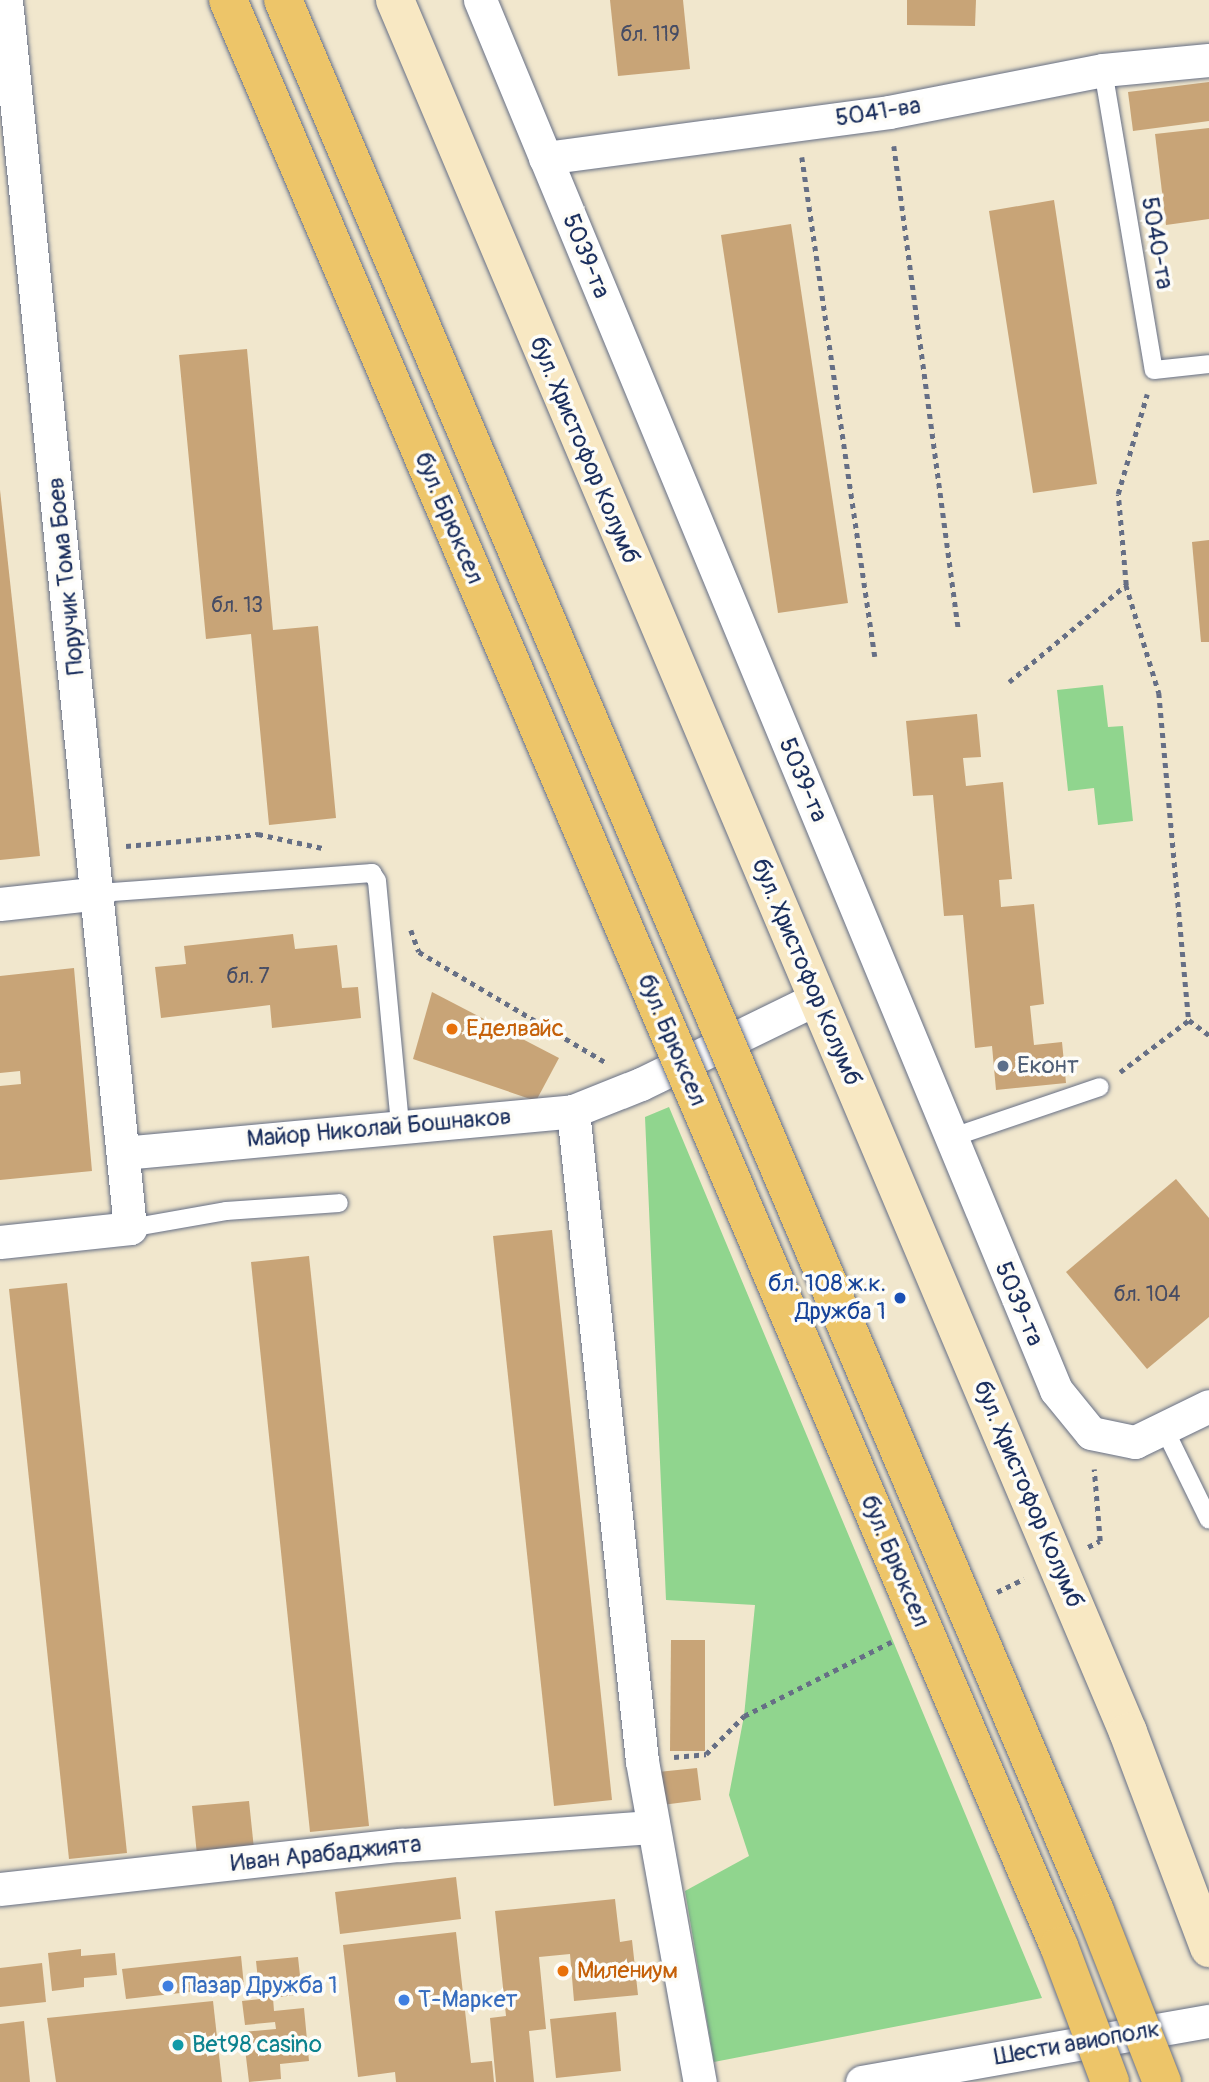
<!DOCTYPE html>
<meta charset="utf-8">
<style>
body{margin:0}
#map{position:relative;width:1209px;height:2082px;overflow:hidden;background:#f1e7cd;font-family:Pangolin,sans-serif}
div>[style]{position:absolute}
.green>*{inset:0;background:#90d58e}
.building>*{inset:0;background:#c8a477}
.path>*{height:4.5px;margin-top:-2.25px;transform-origin:0;background:repeating-linear-gradient(90deg,#666f85 0 5px,transparent 0 10px)}
.roads{filter:drop-shadow(0 0 2px #666f85) drop-shadow(0 0 2px #666f85)}
.service>*{height:18px;margin:-9px;padding:0 9px;transform-origin:9px;border-radius:9px;background:#fff}
.minor>*{height:33px;margin:-16.5px;padding:0 16.5px;transform-origin:16.5px;border-radius:16.5px;background:#fff}
.secondary>*{height:38px;margin:-19px;padding:0 19px;transform-origin:19px;border-radius:19px;background:#f8e8c3}
.bridges{filter:drop-shadow(0 0 2px #666f85) drop-shadow(0 0 2px #666f85)}
.primary-bridge>*{height:38px;margin:-19px;padding:0 19px;transform-origin:19px;border-radius:19px;background:#edc569}
.dots>*{width:19px;height:19px;translate:-50% -50%;box-sizing:border-box;border:4px solid #fdfcf7;border-radius:50%}
span{translate:-50% -50%;white-space:nowrap;text-align:center;line-height:1.15;-webkit-text-stroke:7px #fdfcf7;paint-order:stroke}
.number-label{font-size:21px;color:#464c64}
.number-label span{-webkit-text-stroke-width:0}
.street-label{font-size:24px;color:#1b2f5e}
.food-label{font-size:24px;color:#c56008}
.left{translate:0 -50%;text-align:left}
.service-label{font-size:24px;color:#4e5e75}
.transit-label{font-size:24px;color:#164399}
.right{translate:-100% -50%;text-align:right}
.shop-label{font-size:24px;color:#366cbe}
.culture-label{font-size:24px;color:#0d838f}
</style>
<div id="map">
<div class="green">
<div style="clip-path:polygon(1103px 685px,1108px 727px,1123px 726px,1133px 821px,1098px 825px,1094px 788px,1068px 791px,1057px 690px)"></div>
<div style="clip-path:polygon(669px 1107px,893px 1641px,1042px 1998px,714px 2062px,685px 1891px,749px 1856px,729px 1795px,744px 1716px,755px 1605px,666px 1600px,645px 1117px)"></div>
</div>
<div class="building">
<div style="clip-path:polygon(610px 0,683px 0,690px 69px,618px 76px)"></div>
<div style="clip-path:polygon(907px 0,976px 0,975px 26px,907px 25px)"></div>
<div style="clip-path:polygon(1209px 82px,1209px 121px,1133px 131px,1128px 92px)"></div>
<div style="clip-path:polygon(1209px 128px,1209px 219px,1166px 225px,1155px 134px)"></div>
<div style="clip-path:polygon(1054px 200px,1097px 484px,1033px 493px,989px 211px)"></div>
<div style="clip-path:polygon(791px 224px,848px 603px,778px 613px,721px 235px)"></div>
<div style="clip-path:polygon(247px 349px,273px 630px,318px 626px,336px 818px,269px 825px,251px 634px,206px 639px,179px 355px)"></div>
<div style="clip-path:polygon(0 490px,40px 856px,0 860px)"></div>
<div style="clip-path:polygon(1209px 540px,1209px 642px,1201px 642px,1192px 542px)"></div>
<div style="clip-path:polygon(977px 714px,981px 757px,963px 758px,966px 786px,1003px 782px,1012px 879px,999px 880px,1001px 907px,1034px 904px,1044px 1004px,1030px 1006px,1034px 1045px,1062px 1042px,1066px 1083px,996px 1090px,992px 1046px,975px 1048px,963px 915px,944px 916px,933px 795px,913px 796px,906px 721px)"></div>
<div style="clip-path:polygon(293px 934px,295px 949px,337px 945px,342px 988px,358px 987px,361px 1018px,272px 1028px,270px 1005px,161px 1018px,155px 967px,186px 964px,184px 946px)"></div>
<div style="clip-path:polygon(74px 968px,92px 1171px,0 1180px,0 1086px,21px 1084px,20px 1071px,0 1073px,0 976px)"></div>
<div style="clip-path:polygon(432px 992px,559px 1058px,536px 1101px,413px 1059px)"></div>
<div style="clip-path:polygon(1176px 1179px,1209px 1218px,1209px 1317px,1147px 1369px,1066px 1272px)"></div>
<div style="clip-path:polygon(552px 1230px,612px 1800px,554px 1806px,493px 1236px)"></div>
<div style="clip-path:polygon(309px 1256px,369px 1826px,310px 1832px,251px 1262px)"></div>
<div style="clip-path:polygon(67px 1283px,127px 1853px,69px 1859px,9px 1289px)"></div>
<div style="clip-path:polygon(671px 1640px,705px 1640px,705px 1751px,670px 1751px)"></div>
<div style="clip-path:polygon(697px 1768px,701px 1800px,662px 1805px,658px 1772px)"></div>
<div style="clip-path:polygon(249px 1801px,254px 1849px,197px 1855px,192px 1806px)"></div>
<div style="clip-path:polygon(456px 1877px,461px 1919px,340px 1934px,335px 1892px)"></div>
<div style="clip-path:polygon(615px 1899px,620px 1942px,632px 1940px,638px 1995px,574px 2001px,570px 1954px,539px 1957px,546px 2029px,529px 2031px,534px 2082px,496px 2082px,490px 2018px,506px 2016px,495px 1911px)"></div>
<div style="clip-path:polygon(456px 1932px,471px 2063px,492px 2061px,494px 2082px,396px 2082px,395px 2072px,358px 2077px,343px 1945px)"></div>
<div style="clip-path:polygon(81px 1949px,81px 1956px,115px 1953px,117px 1975px,84px 1978px,84px 1987px,52px 1991px,48px 1953px)"></div>
<div style="clip-path:polygon(241px 1956px,244px 1986px,126px 1999px,122px 1969px)"></div>
<div style="clip-path:polygon(298px 1957px,302px 1994px,273px 1998px,274px 2011px,304px 2008px,309px 2061px,280px 2064px,281px 2079px,249px 2082px,243px 2032px,276px 2029px,275px 2022px,245px 2025px,242px 2001px,260px 1999px,256px 1961px)"></div>
<div style="clip-path:polygon(42px 1963px,46px 2002px,0 2007px,0 1968px)"></div>
<div style="clip-path:polygon(213px 2001px,222px 2082px,56px 2082px,47px 2018px)"></div>
<div style="clip-path:polygon(616px 2012px,621px 2071px,556px 2078px,550px 2019px)"></div>
<div style="clip-path:polygon(24px 2021px,30px 2082px,0 2082px,0 2024px)"></div>
</div>
<div class="path">
<div style="left:894px;top:146px;width:488px;rotate:82.4deg"></div>
<div style="left:802px;top:157px;width:505px;rotate:81.69deg"></div>
<div style="left:1126px;top:585px;width:113px;rotate:73deg"></div>
<div style="left:1159px;top:693px;width:328px;rotate:84.8deg"></div>
<div style="left:1189px;top:1020px;width:25px;rotate:37deg"></div>
<div style="left:1009px;top:682px;width:152px;rotate:-39.7deg"></div>
<div style="left:1126px;top:585px;width:91px;rotate:-95deg"></div>
<div style="left:1118px;top:494px;width:104px;rotate:-73.8deg"></div>
<div style="left:126px;top:846px;width:133px;rotate:-5.2deg"></div>
<div style="left:258px;top:834px;width:66px;rotate:12.3deg"></div>
<div style="left:411px;top:930px;width:23px;rotate:70deg"></div>
<div style="left:419px;top:952px;width:216px;rotate:30.6deg"></div>
<div style="left:1120px;top:1072px;width:86px;rotate:-37deg"></div>
<div style="left:1088px;top:1547px;width:13px;rotate:-27deg"></div>
<div style="left:1100px;top:1541px;width:72px;rotate:-94.8deg"></div>
<div style="left:997px;top:1592px;width:30px;rotate:-26deg"></div>
<div style="left:674px;top:1757px;width:32px;rotate:-5deg"></div>
<div style="left:706px;top:1754px;width:54px;rotate:-45deg"></div>
<div style="left:744px;top:1716px;width:165px;rotate:-26.7deg"></div>
</div>
<div class="roads">
<div class="service">
<div style="left:1103px;top:70px;width:304px;rotate:80.4deg"></div>
<div style="left:1154px;top:370px;width:55px;rotate:-6.2deg"></div>
<div style="left:99px;top:893px;width:274px;rotate:-4.2deg"></div>
<div style="left:372px;top:873px;width:9px;rotate:58deg"></div>
<div style="left:377px;top:881px;width:246px;rotate:84.6deg"></div>
<div style="left:950px;top:1138px;width:158px;rotate:-18.8deg"></div>
<div style="left:130px;top:1228px;width:97px;rotate:-10deg"></div>
<div style="left:226px;top:1211px;width:113px;rotate:-4deg"></div>
<div style="left:1164px;top:1428px;width:102px;rotate:63.9deg"></div>
</div>
<div class="minor">
<div style="left:480px;top:0;width:1505px;rotate:67.49deg"></div>
<div style="left:1056px;top:1390px;width:55px;rotate:50.9deg"></div>
<div style="left:1091px;top:1433px;width:45px;rotate:11.6deg"></div>
<div style="left:1135px;top:1442px;width:82px;rotate:-25.9deg"></div>
<div style="left:545px;top:158px;width:347px;rotate:-7.6deg"></div>
<div style="left:889px;top:112px;width:218px;rotate:-11.1deg"></div>
<div style="left:1103px;top:70px;width:106px;rotate:-5.4deg"></div>
<div style="left:0;top:904px;width:100px;rotate:-6.3deg"></div>
<div style="left:573px;top:1111px;width:654px;rotate:83.94deg"></div>
<div style="left:642px;top:1761px;width:326px;rotate:79.8deg"></div>
<div style="left:123px;top:1153px;width:452px;rotate:-5.3deg"></div>
<div style="left:573px;top:1111px;width:73px;rotate:-21.7deg"></div>
<div style="left:641px;top:1084px;width:196px;rotate:-26deg"></div>
<div style="left:0;top:1242px;width:131px;rotate:-6.1deg"></div>
<div style="left:130px;top:1228px;width:1234px;rotate:-95.77deg"></div>
<div style="left:0;top:1889px;width:403px;rotate:-6.3deg"></div>
<div style="left:401px;top:1845px;width:252px;rotate:-4.1deg"></div>
<div style="left:862px;top:2082px;width:352px;rotate:-10deg"></div>
</div>
<div class="secondary">
<div style="left:395px;top:0;width:1881px;rotate:67.06deg"></div>
<div style="left:1128px;top:1732px;width:231px;rotate:69.4deg"></div>
</div>
</div>
<div class="bridges">
<div class="primary-bridge">
<div style="left:228px;top:0;width:2116px;rotate:66.88deg"></div>
<div style="left:1059px;top:1946px;width:145px;rotate:69.4deg"></div>
<div style="left:283px;top:0;width:2076px;rotate:66.98deg"></div>
<div style="left:1095px;top:1911px;width:184px;rotate:68.6deg"></div>
</div>
</div>
<div class="dots">
<div style="left:452px;top:1029px;background:#e8710a"></div>
<div style="left:1003px;top:1066px;background:#5c6f8a"></div>
<div style="left:900px;top:1298px;background:#1a4fb4"></div>
<div style="left:563px;top:1971px;background:#e8710a"></div>
<div style="left:168px;top:1986px;background:#3f7fe0"></div>
<div style="left:404px;top:2000px;background:#3f7fe0"></div>
<div style="left:178px;top:2045px;background:#0f9aa8"></div>
</div>
<div class="number-label">
<span style="left:650px;top:35px">бл. 119</span>
<span style="left:237px;top:606px">бл. 13</span>
<span style="left:248px;top:977px">бл. 7</span>
<span style="left:1147px;top:1295px">бл. 104</span>
</div>
<div class="street-label">
<span style="left:878px;top:112px;rotate:-9deg">5041-ва</span>
<span style="left:1157px;top:243px;rotate:80deg">5040-та</span>
<span style="left:586px;top:256px;rotate:68deg">5039-та</span>
<span style="left:584px;top:450px;rotate:67deg">бул. Христофор Колумб</span>
<span style="left:449px;top:518px;rotate:67deg">бул. Брюксел</span>
<span style="left:66px;top:576px;rotate:-96deg">Поручик Тома Боев</span>
<span style="left:803px;top:780px;rotate:67deg">5039-та</span>
<span style="left:806px;top:972px;rotate:67deg">бул. Христофор Колумб</span>
<span style="left:672px;top:1040px;rotate:67deg">бул. Брюксел</span>
<span style="left:379px;top:1128px;rotate:-5deg">Майор Николай Бошнаков</span>
<span style="left:1019px;top:1304px;rotate:67deg">5039-та</span>
<span style="left:1028px;top:1494px;rotate:67deg">бул. Христофор Колумб</span>
<span style="left:895px;top:1561px;rotate:67deg">бул. Брюксел</span>
<span style="left:326px;top:1854px;rotate:-6deg">Иван Арабаджията</span>
<span style="left:1077px;top:2043px;rotate:-10deg">Шести авиополк</span>
</div>
<div class="food-label">
<span class="left" style="left:466px;top:1029px">Еделвайс</span>
<span class="left" style="left:577px;top:1971px">Милениум</span>
</div>
<div class="service-label">
<span class="left" style="left:1017px;top:1066px">Еконт</span>
</div>
<div class="transit-label">
<span class="right" style="left:886px;top:1298px">бл. 108 ж.к.<br>Дружба 1</span>
</div>
<div class="shop-label">
<span class="left" style="left:182px;top:1986px">Пазар Дружба 1</span>
<span class="left" style="left:418px;top:2000px">Т-Маркет</span>
</div>
<div class="culture-label">
<span class="left" style="left:192px;top:2045px">Bet98 casino</span>
</div>
</div>
